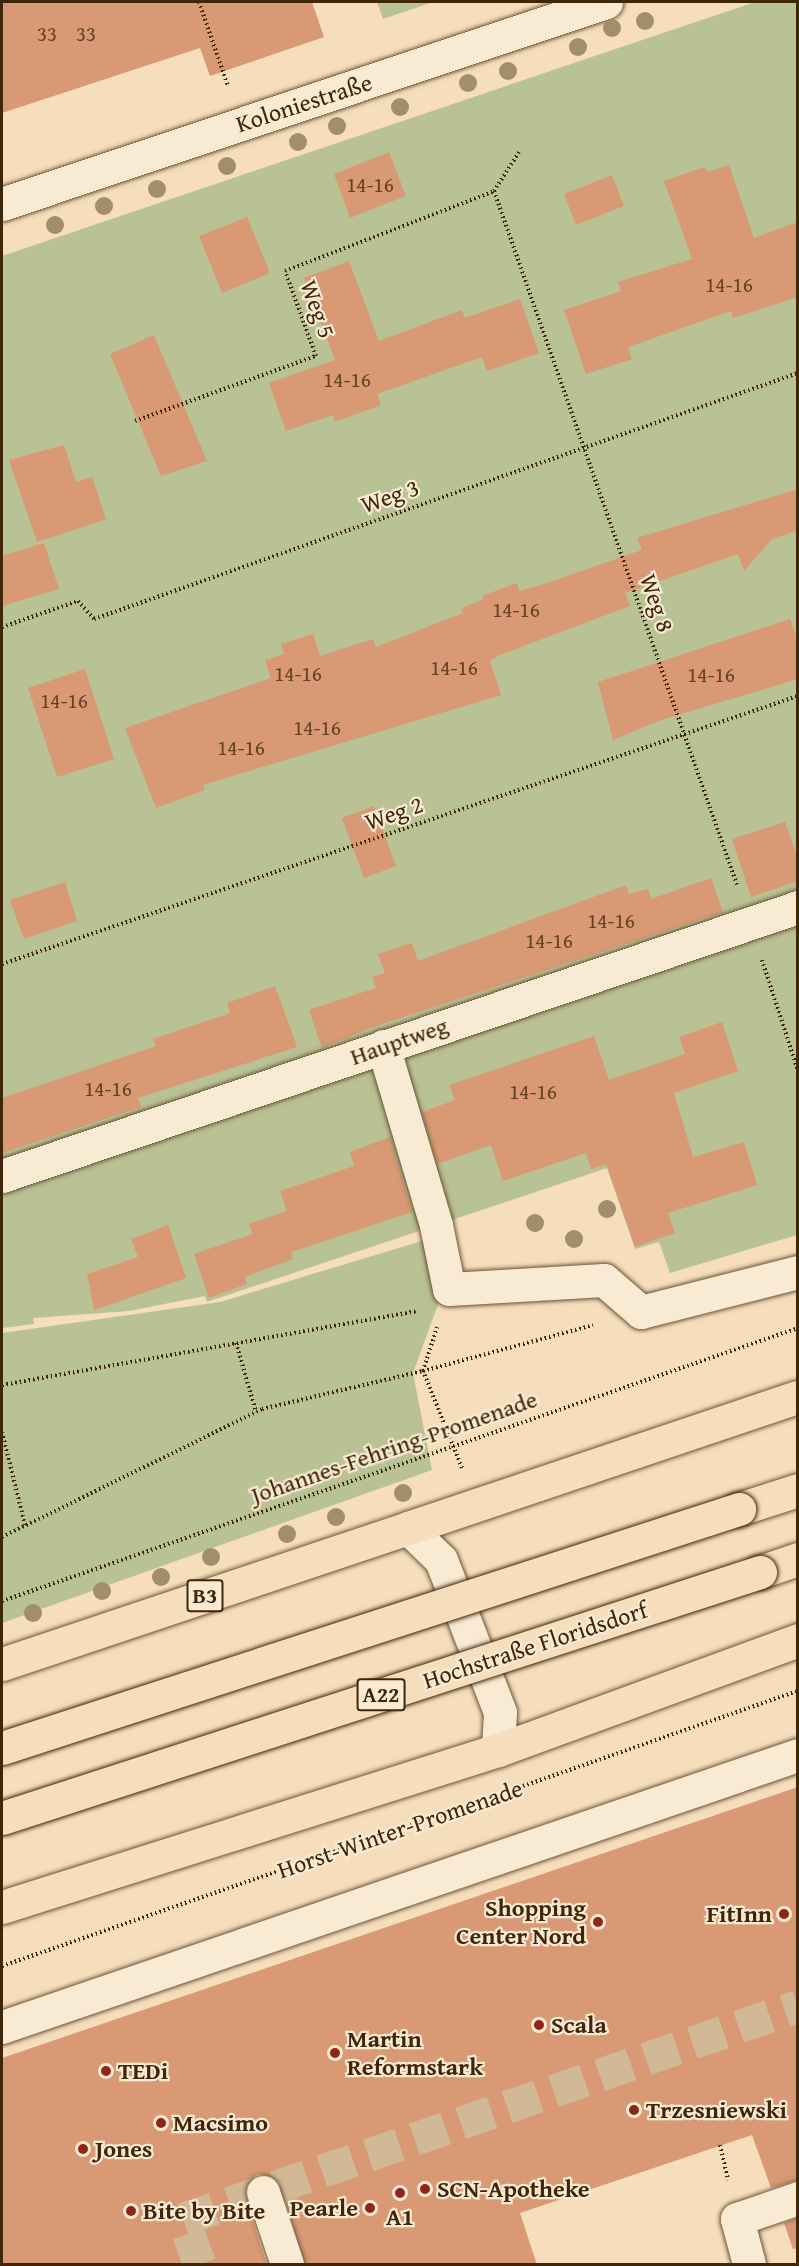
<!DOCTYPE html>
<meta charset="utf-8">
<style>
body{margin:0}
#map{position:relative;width:799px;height:2266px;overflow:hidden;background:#f6debc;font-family:"Gentium Book Plus",serif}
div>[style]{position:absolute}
.green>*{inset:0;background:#b8c294}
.building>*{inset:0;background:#d89974}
.minor-tunnel>*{height:33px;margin-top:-16.5px;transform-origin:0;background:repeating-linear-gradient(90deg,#d1b998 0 33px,transparent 0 49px)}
.path>*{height:4px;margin-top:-2px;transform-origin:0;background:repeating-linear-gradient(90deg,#3f2609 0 1.5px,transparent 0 4.5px)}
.roads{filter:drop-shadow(0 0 2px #6d5436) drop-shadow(0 0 2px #6d5436)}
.minor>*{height:33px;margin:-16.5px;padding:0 16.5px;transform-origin:16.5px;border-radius:16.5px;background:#f9ead3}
.major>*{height:33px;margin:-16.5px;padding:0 16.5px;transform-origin:16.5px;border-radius:16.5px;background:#f6debc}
.highway>*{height:33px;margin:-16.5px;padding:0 16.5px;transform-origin:16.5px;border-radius:16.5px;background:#f6debc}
.bridges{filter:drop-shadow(0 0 2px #3f2609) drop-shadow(0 0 2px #3f2609)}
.highway-bridge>*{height:33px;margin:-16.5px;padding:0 16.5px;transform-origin:16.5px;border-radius:16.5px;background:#f6debc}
.trees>*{width:18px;height:18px;margin:-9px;border-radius:50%;background:#a28e6d}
.dots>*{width:16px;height:16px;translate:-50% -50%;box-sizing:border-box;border:3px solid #f9ead3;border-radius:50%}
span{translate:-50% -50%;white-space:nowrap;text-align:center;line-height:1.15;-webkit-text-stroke:4.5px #f9ead3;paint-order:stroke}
.number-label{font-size:21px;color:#654324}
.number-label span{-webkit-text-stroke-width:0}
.shield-label span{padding:2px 4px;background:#f9ead3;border:2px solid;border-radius:4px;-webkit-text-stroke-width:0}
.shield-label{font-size:22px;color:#3f2609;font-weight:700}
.street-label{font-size:24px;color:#3f2609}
.poi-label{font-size:24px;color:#3f2609;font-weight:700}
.right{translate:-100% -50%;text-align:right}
.left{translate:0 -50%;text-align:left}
.frame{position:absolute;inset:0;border:3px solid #3f2609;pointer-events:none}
</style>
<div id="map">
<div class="green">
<div style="clip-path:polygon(377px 2px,433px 2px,383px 19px)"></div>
<div style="clip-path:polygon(755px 2px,797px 2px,797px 1235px,670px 1273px,659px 1242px,635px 1249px,607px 1168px,207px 1302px,205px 1296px,129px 1311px,33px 1318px,34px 1324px,2px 1328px,2px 256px)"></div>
<div style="clip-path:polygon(425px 1240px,441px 1296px,413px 1373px,432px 1470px,2px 1623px,2px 1333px,220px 1302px)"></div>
</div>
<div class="building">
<div style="clip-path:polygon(2px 2px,312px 2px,324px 37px,210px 76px,200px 48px,2px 113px)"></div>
<div style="clip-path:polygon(389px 152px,406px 196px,350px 218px,334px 174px)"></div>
<div style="clip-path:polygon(729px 165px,754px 238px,798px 222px,798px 297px,733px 318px,731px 311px,628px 347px,632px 359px,586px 374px,564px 310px,621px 291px,618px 282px,692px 259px,664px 181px,704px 167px,707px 172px)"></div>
<div style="clip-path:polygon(612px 175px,624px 206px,576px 225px,564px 194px)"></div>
<div style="clip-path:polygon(247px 217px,270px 273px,222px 293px,199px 236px)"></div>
<div style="clip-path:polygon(349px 261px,379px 341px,462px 310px,465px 318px,520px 299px,539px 353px,487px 371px,482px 357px,377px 394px,381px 405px,335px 422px,333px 415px,286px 431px,269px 383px,335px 360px,304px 278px)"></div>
<div style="clip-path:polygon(154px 335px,207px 461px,161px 476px,110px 354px)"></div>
<div style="clip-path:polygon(64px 445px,76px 482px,92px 477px,106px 519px,37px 542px,9px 460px)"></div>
<div style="clip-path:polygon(798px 489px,798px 530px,772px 539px,744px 571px,738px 554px,625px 593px,630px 606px,500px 655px,490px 661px,501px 695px,203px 785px,205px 790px,156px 808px,125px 728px,271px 678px,265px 660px,284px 654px,281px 644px,313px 634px,320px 656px,373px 639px,376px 647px,463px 613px,461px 608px,483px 600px,482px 596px,517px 583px,519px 591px,547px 583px,642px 550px,637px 538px)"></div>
<div style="clip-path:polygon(44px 543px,59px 589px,2px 606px,2px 556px)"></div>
<div style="clip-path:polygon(790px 619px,798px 641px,798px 679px,661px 720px,613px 740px,598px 682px)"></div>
<div style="clip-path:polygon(85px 669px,114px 759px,57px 777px,28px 688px)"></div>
<div style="clip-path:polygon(374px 806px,396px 866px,364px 878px,342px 818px)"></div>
<div style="clip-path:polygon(785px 822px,798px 859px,798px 881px,751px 897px,732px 839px)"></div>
<div style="clip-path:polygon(711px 878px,723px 912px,376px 1026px,322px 1048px,309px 1010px,376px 988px,372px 977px,385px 973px,378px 954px,412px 943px,418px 961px,626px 885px,629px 894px,648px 889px,651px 899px)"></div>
<div style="clip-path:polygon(65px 882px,77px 921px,24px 939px,10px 900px)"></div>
<div style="clip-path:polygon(275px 986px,297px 1047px,138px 1098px,141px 1107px,2px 1153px,2px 1098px,156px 1046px,153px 1039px,230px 1013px,227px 1003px)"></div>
<div style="clip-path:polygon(722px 1022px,738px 1071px,674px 1093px,693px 1157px,744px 1142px,757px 1185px,668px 1213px,675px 1233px,635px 1247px,606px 1164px,591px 1169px,586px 1153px,503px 1181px,491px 1145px,437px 1164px,422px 1112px,455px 1100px,449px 1085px,594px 1036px,609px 1080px,685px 1054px,679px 1037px)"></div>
<div style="clip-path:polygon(390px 1137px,412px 1212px,291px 1252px,293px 1259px,245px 1277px,247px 1284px,209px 1298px,194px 1254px,253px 1234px,249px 1224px,287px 1211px,280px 1191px,354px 1166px,350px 1152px)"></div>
<div style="clip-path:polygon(168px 1225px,186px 1278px,94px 1310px,87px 1274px,138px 1257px,131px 1239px)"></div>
<div style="clip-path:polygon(798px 1787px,798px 2180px,771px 2188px,752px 2135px,520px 2213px,537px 2265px,305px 2265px,281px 2186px,275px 2178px,258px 2174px,249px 2180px,245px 2197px,267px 2265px,2px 2265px,2px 2058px)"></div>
<div style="clip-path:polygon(798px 2218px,798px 2248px,793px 2249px,784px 2223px)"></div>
</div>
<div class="minor-tunnel">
<div style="left:200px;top:2264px;width:48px;rotate:-110.7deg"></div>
<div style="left:183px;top:2219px;width:651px;rotate:-19.1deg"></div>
</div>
<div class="path">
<div style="left:199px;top:2px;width:89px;rotate:71deg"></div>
<div style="left:519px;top:152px;width:46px;rotate:122.7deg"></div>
<div style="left:494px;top:191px;width:735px;rotate:70.7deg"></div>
<div style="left:135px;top:421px;width:192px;rotate:-19.8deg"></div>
<div style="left:316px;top:356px;width:90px;rotate:-110deg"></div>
<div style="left:285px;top:271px;width:224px;rotate:-20.9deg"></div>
<div style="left:2px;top:627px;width:80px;rotate:-18.9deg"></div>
<div style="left:78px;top:601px;width:24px;rotate:48deg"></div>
<div style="left:94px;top:619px;width:746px;rotate:-19.26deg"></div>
<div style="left:762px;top:960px;width:117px;rotate:72deg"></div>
<div style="left:2px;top:964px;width:840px;rotate:-18.61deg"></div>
<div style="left:236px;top:1343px;width:72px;rotate:73.8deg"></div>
<div style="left:2px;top:1385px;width:422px;rotate:-10.1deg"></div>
<div style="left:2px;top:1432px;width:96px;rotate:76.1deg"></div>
<div style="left:462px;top:1468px;width:105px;rotate:-111.9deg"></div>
<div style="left:423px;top:1371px;width:176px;rotate:-15.1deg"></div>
<div style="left:2px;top:1537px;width:290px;rotate:-26.2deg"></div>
<div style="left:262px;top:1409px;width:165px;rotate:-13.3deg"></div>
<div style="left:423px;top:1371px;width:46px;rotate:-72.3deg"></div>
<div style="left:2px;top:1601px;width:842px;rotate:-18.93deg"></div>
<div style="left:523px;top:1786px;width:291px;rotate:-19.1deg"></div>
<div style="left:2px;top:1966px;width:529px;rotate:-18.98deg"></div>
<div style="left:720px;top:2145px;width:36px;rotate:77deg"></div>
</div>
<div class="roads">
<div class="minor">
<div style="left:2px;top:204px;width:637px;rotate:-18.49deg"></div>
<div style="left:383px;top:1046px;width:187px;rotate:73.5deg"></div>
<div style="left:436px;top:1225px;width:65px;rotate:78.5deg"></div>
<div style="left:449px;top:1289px;width:155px;rotate:-3.3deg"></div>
<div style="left:604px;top:1280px;width:49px;rotate:40.9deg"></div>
<div style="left:641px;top:1312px;width:162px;rotate:-14.3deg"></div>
<div style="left:2px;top:1176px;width:840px;rotate:-18.67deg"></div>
<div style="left:408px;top:1528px;width:46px;rotate:44.1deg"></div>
<div style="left:441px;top:1560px;width:163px;rotate:68.8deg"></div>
<div style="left:500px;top:1712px;width:38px;rotate:93deg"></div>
<div style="left:2px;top:2027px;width:841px;rotate:-18.87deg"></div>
<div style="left:263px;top:2192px;width:76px;rotate:71.6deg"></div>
<div style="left:749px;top:2264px;width:47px;rotate:-104.9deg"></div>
<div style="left:737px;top:2219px;width:65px;rotate:-19deg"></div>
</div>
<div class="major">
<div style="left:2px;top:1664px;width:428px;rotate:-18.5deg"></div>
<div style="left:2px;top:1907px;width:520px;rotate:-17.56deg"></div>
<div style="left:498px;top:1750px;width:320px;rotate:-20.1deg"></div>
</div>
<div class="highway">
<div style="left:739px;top:1509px;width:62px;rotate:-17.9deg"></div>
<div style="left:408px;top:1528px;width:411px;rotate:-18.6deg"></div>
<div style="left:760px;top:1572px;width:40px;rotate:-18.9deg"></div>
</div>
</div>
<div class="bridges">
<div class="highway-bridge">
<div style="left:2px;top:1748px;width:775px;rotate:-17.97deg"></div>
<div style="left:2px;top:1818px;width:797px;rotate:-17.98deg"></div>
</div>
</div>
<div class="trees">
<div style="left:645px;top:21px"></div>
<div style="left:612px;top:28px"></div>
<div style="left:578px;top:47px"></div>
<div style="left:508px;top:71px"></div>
<div style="left:468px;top:83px"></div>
<div style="left:400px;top:107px"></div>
<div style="left:337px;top:126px"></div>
<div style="left:298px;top:142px"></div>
<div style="left:227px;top:166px"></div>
<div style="left:157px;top:189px"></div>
<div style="left:104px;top:206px"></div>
<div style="left:55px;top:225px"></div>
<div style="left:607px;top:1209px"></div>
<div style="left:535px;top:1223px"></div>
<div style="left:574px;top:1239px"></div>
<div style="left:403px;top:1493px"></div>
<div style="left:336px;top:1517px"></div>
<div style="left:287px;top:1534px"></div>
<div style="left:211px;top:1557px"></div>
<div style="left:161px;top:1577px"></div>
<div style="left:102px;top:1591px"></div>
<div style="left:33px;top:1613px"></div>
</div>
<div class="dots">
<div style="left:784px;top:1914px;background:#8f2418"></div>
<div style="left:598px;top:1922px;background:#8f2418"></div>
<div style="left:539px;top:2025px;background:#8f2418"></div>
<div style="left:335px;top:2053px;background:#8f2418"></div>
<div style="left:106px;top:2071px;background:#8f2418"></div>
<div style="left:634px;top:2110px;background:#8f2418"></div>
<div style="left:161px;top:2123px;background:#8f2418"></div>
<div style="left:83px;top:2149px;background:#8f2418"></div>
<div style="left:425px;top:2189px;background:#8f2418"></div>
<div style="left:400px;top:2193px;background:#8f2418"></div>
<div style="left:370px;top:2208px;background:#8f2418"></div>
<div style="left:131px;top:2211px;background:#8f2418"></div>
</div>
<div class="number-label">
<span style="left:47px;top:34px">33</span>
<span style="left:86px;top:34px">33</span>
<span style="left:370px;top:185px">14-16</span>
<span style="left:729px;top:285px">14-16</span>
<span style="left:347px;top:380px">14-16</span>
<span style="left:516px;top:610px">14-16</span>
<span style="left:454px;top:668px">14-16</span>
<span style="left:298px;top:674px">14-16</span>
<span style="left:711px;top:675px">14-16</span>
<span style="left:64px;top:701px">14-16</span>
<span style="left:317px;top:728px">14-16</span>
<span style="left:241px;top:748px">14-16</span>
<span style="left:611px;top:921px">14-16</span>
<span style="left:549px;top:941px">14-16</span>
<span style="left:108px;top:1089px">14-16</span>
<span style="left:533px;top:1092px">14-16</span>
</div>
<div class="shield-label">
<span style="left:205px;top:1596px">B3</span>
<span style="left:381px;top:1695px">A22</span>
</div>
<div class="street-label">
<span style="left:304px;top:103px;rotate:-18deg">Koloniestraße</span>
<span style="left:318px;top:309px;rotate:70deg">Weg 5</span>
<span style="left:390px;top:496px;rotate:-19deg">Weg 3</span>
<span style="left:657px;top:603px;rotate:71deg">Weg 8</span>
<span style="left:394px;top:813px;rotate:-19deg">Weg 2</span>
<span style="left:399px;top:1041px;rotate:-19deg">Hauptweg</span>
<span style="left:394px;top:1447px;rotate:-19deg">Johannes-Fehring-Promenade</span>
<span style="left:535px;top:1645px;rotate:-18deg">Hochstraße Floridsdorf</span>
<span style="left:400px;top:1829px;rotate:-19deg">Horst-Winter-Promenade</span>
</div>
<div class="poi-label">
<span class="right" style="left:586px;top:1922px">Shopping<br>Center Nord</span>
<span class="right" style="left:772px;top:1914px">FitInn</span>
<span class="left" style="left:551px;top:2025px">Scala</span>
<span class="left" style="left:347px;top:2053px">Martin<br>Reformstark</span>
<span class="left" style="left:118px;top:2071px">TEDi</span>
<span class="left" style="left:646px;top:2110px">Trzesniewski</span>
<span class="left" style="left:173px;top:2123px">Macsimo</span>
<span class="left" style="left:95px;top:2149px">Jones</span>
<span class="left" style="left:437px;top:2189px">SCN-Apotheke</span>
<span class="right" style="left:358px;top:2208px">Pearle</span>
<span class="left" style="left:143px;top:2211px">Bite by Bite</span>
<span style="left:400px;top:2217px">A1</span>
</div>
<div class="frame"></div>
</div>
